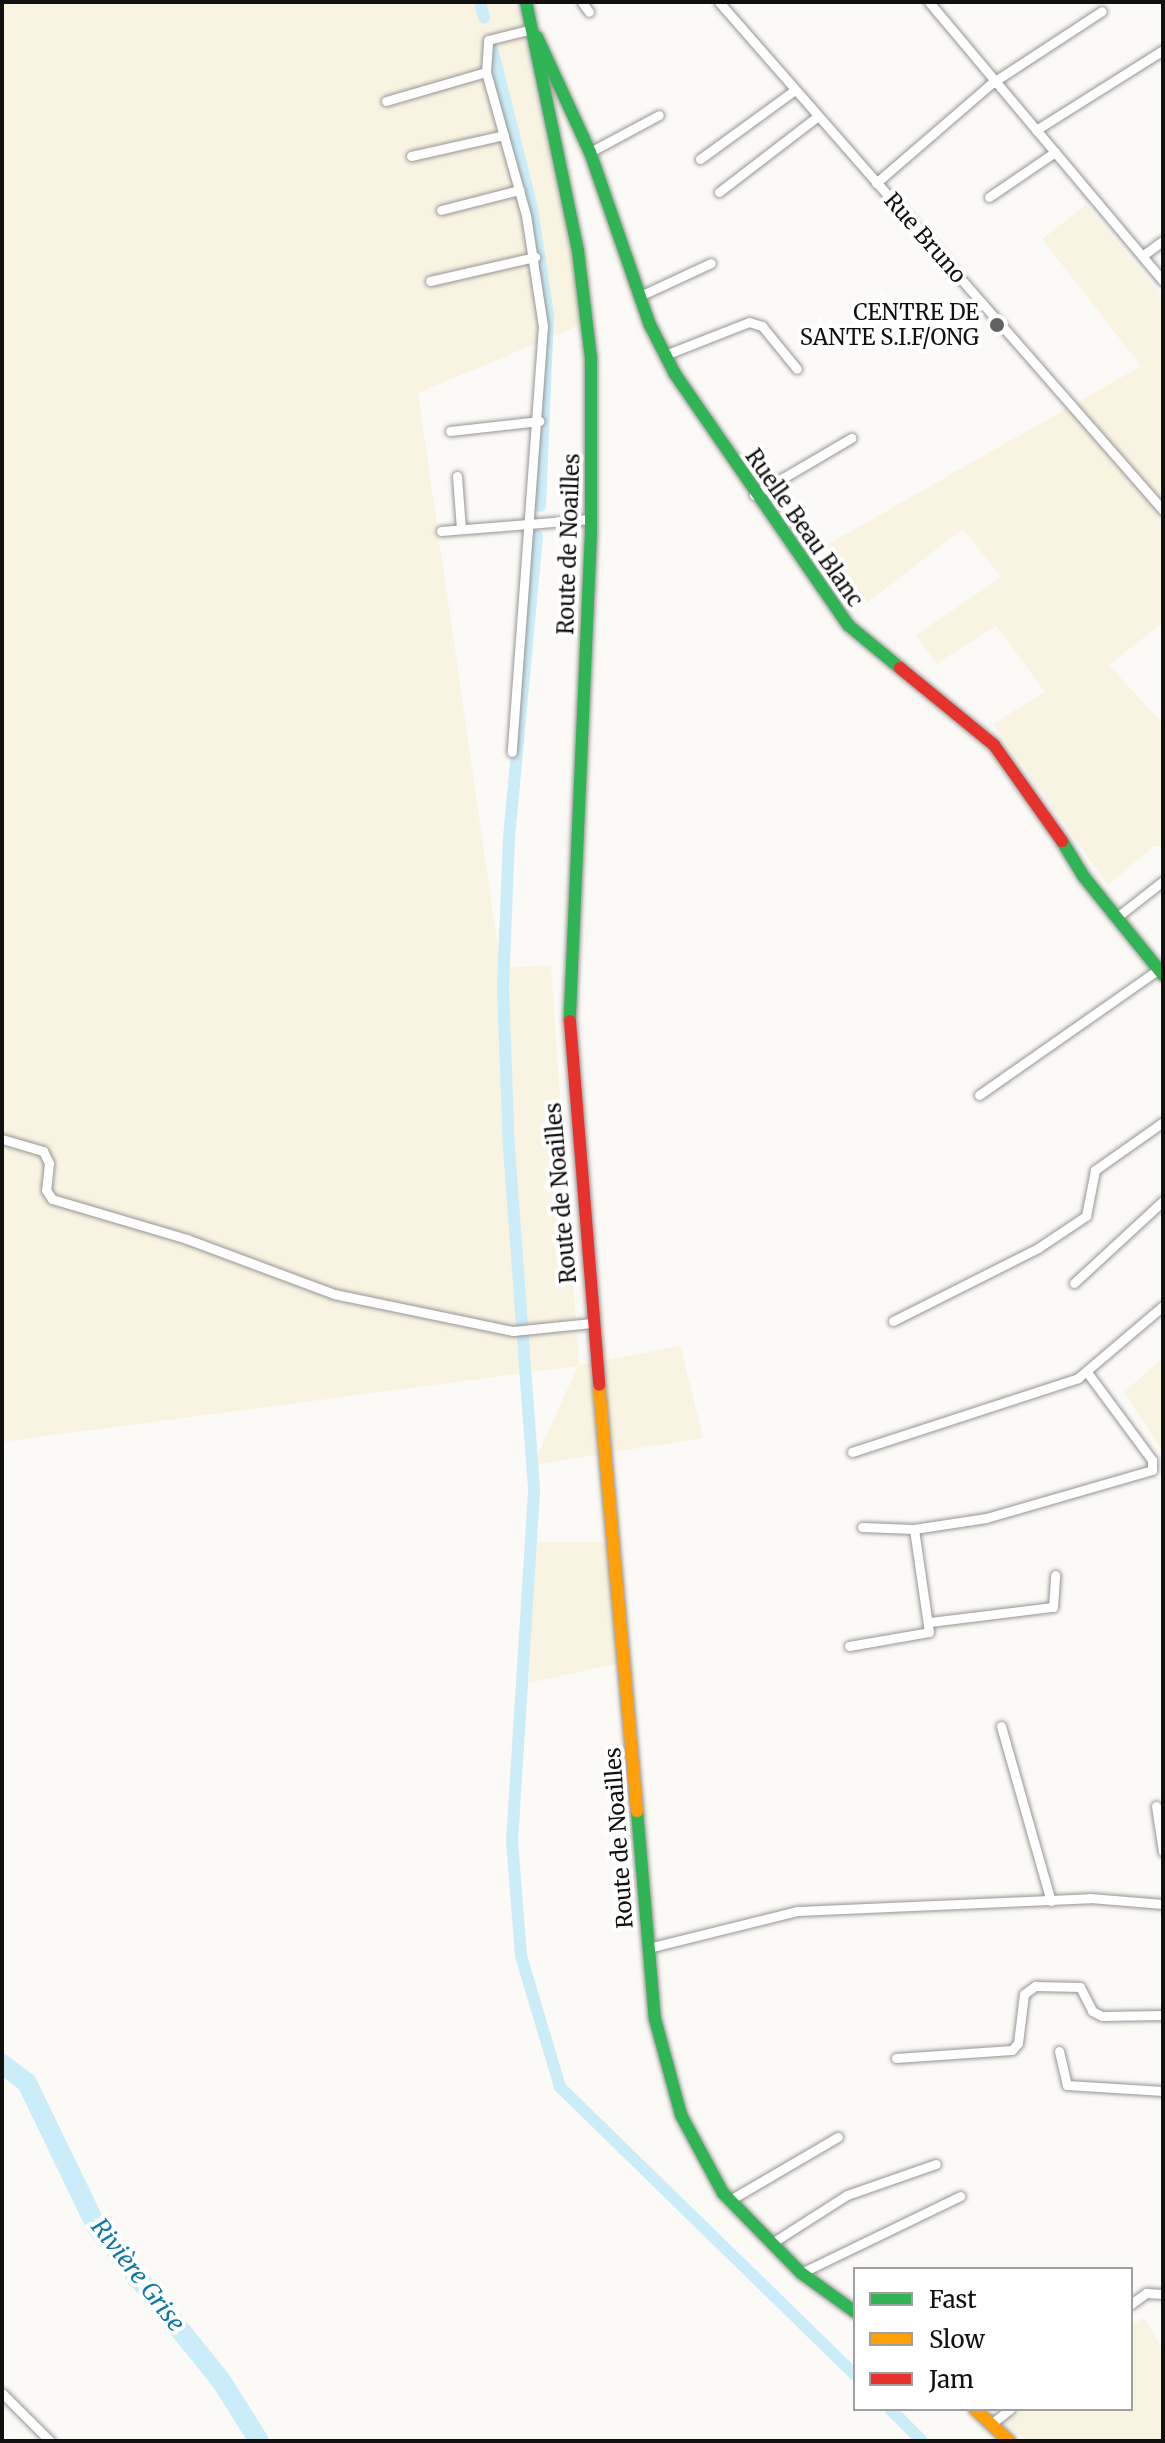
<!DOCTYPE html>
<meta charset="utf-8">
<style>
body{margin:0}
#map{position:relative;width:1165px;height:2443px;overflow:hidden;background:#fcfaf6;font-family:Merriweather,serif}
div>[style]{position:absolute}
.farmland>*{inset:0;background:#f9f4e2}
.canal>*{height:12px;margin:-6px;padding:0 6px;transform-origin:6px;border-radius:6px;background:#caedf9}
.river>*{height:20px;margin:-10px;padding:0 10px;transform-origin:10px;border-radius:10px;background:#caedf9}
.roads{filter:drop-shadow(0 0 2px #969594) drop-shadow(0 0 2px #969594)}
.street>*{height:9px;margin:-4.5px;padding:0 4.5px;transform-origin:4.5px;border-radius:4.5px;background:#fffefe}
.fast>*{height:12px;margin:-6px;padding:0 6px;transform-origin:6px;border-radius:6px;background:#30b455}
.slow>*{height:12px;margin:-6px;padding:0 6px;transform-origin:6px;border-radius:6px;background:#ff9f0a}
.jam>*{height:12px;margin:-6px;padding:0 6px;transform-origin:6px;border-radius:6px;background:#e5322d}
.dots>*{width:22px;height:22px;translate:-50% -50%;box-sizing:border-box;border:4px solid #fff;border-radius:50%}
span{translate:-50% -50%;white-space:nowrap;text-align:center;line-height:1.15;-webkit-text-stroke:8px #fff;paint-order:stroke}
.street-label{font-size:22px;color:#101010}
.poi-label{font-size:22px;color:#101010}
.right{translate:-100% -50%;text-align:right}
.water-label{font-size:24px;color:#1078ab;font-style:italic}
.frame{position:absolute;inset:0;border:4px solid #101010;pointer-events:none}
.legend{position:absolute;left:853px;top:2267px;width:280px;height:144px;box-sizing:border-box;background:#fff;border:2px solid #9f9f9f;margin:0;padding:10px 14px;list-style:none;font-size:24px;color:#101010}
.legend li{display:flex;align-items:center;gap:16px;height:40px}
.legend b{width:40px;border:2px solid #9f9f9f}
</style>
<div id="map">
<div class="farmland">
<div style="clip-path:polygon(2px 2px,516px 2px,585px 323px,418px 393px,501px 968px,551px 965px,579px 1365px,680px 1346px,703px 1438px,533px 1465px,578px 1366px,2px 1442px)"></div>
<div style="clip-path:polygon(1086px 205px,1163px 297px,1163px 623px,1109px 665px,1163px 724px,1163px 847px,1154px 846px,1108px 885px,993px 724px,1045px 692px,996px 626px,936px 664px,916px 635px,1001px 577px,963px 529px,856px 611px,820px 549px,1141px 366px,1042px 239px)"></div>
<div style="clip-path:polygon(1163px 1358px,1163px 1452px,1124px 1392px)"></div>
<div style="clip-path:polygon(532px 1542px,620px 1542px,630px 1661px,529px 1683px)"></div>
<div style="clip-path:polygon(1144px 2317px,1163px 2350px,1163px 2441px,1026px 2441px,997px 2415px,1006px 2409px,1131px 2409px,1131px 2326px)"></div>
</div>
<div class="canal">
<div style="left:480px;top:2px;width:16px;rotate:75deg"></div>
<div style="left:492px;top:48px;width:166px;rotate:76deg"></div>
<div style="left:532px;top:209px;width:107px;rotate:81.4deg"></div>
<div style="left:548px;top:315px;width:191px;rotate:92.4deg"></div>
<div style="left:537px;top:536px;width:303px;rotate:95.3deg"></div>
<div style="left:509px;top:838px;width:150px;rotate:92.3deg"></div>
<div style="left:503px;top:988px;width:160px;rotate:87.9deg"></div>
<div style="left:509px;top:1148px;width:345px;rotate:85.8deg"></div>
<div style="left:534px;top:1492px;width:350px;rotate:93.6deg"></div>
<div style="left:512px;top:1841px;width:115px;rotate:85.5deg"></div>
<div style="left:521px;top:1956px;width:137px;rotate:73.4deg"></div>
<div style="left:560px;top:2087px;width:412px;rotate:44.3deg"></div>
<div style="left:890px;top:2409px;width:45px;rotate:45deg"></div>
</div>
<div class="river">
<div style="left:2px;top:2064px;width:31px;rotate:37deg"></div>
<div style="left:27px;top:2083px;width:159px;rotate:64.2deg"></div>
<div style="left:96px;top:2226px;width:197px;rotate:51deg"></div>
<div style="left:220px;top:2379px;width:73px;rotate:57.8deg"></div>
</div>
<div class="roads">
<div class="street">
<div style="left:582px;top:2px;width:12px;rotate:55deg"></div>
<div style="left:719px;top:2px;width:675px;rotate:48.85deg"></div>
<div style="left:929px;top:2px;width:364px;rotate:50deg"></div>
<div style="left:486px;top:72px;width:148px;rotate:74.4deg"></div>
<div style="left:526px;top:215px;width:112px;rotate:81.3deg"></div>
<div style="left:543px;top:326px;width:427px;rotate:94.2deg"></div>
<div style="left:386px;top:101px;width:104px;rotate:-16.2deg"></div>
<div style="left:486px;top:72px;width:32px;rotate:-86deg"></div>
<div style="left:488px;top:40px;width:45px;rotate:-14deg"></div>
<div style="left:1036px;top:130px;width:150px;rotate:-32.2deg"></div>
<div style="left:590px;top:152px;width:78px;rotate:-28.2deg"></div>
<div style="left:411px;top:156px;width:95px;rotate:-12.7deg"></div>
<div style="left:700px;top:159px;width:117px;rotate:-36deg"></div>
<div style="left:876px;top:183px;width:153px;rotate:-40.8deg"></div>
<div style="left:992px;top:83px;width:131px;rotate:-33.2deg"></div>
<div style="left:719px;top:192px;width:125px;rotate:-37.5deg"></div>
<div style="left:989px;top:197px;width:80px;rotate:-34.3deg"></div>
<div style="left:441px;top:210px;width:81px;rotate:-14.4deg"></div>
<div style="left:1142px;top:256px;width:26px;rotate:-36deg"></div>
<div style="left:430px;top:281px;width:108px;rotate:-12.9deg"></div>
<div style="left:640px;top:296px;width:78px;rotate:-24.9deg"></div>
<div style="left:665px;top:355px;width:90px;rotate:-21.4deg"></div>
<div style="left:749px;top:322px;width:14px;rotate:17deg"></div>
<div style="left:762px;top:326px;width:55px;rotate:50.9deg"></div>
<div style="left:450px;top:431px;width:90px;rotate:-6.4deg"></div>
<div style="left:457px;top:476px;width:53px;rotate:85.7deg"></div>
<div style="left:754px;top:495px;width:113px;rotate:-30.4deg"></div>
<div style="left:441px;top:531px;width:150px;rotate:-4.6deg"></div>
<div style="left:1117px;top:917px;width:58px;rotate:-38deg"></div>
<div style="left:979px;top:1095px;width:220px;rotate:-35deg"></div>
<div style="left:2px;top:1139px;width:43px;rotate:16.3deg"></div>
<div style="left:43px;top:1151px;width:13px;rotate:63deg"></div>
<div style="left:49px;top:1163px;width:27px;rotate:96deg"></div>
<div style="left:46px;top:1190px;width:11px;rotate:56deg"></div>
<div style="left:52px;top:1199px;width:141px;rotate:16.5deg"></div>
<div style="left:187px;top:1239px;width:157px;rotate:20.5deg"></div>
<div style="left:334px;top:1294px;width:183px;rotate:11.7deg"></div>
<div style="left:513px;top:1331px;width:79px;rotate:-5.8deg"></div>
<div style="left:1074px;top:1283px;width:121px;rotate:-42.7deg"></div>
<div style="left:893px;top:1321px;width:162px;rotate:-26.7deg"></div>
<div style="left:1038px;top:1248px;width:58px;rotate:-33.7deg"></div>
<div style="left:1086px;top:1216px;width:47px;rotate:-78.9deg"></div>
<div style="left:1095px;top:1170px;width:83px;rotate:-35.2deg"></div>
<div style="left:852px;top:1452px;width:238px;rotate:-18.1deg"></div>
<div style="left:1078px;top:1378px;width:111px;rotate:-40.3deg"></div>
<div style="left:862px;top:1527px;width:52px;rotate:2.2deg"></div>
<div style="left:914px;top:1529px;width:73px;rotate:-8.7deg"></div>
<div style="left:986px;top:1518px;width:173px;rotate:-16.1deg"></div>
<div style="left:1152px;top:1470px;width:10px;rotate:-90deg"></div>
<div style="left:1152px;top:1460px;width:109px;rotate:-126.5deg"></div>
<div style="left:930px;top:1622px;width:124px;rotate:-7deg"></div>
<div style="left:1053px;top:1607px;width:32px;rotate:-86deg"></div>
<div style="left:849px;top:1646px;width:81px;rotate:-9.9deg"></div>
<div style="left:929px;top:1632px;width:104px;rotate:-98.3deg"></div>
<div style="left:1001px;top:1726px;width:182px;rotate:74.1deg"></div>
<div style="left:1156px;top:1806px;width:46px;rotate:81.2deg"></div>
<div style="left:648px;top:1948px;width:154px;rotate:-13.9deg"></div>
<div style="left:798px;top:1911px;width:292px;rotate:-2.5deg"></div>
<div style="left:1090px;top:1898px;width:73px;rotate:4.7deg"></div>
<div style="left:1059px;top:2051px;width:35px;rotate:77deg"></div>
<div style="left:1067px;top:2085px;width:96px;rotate:3.6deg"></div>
<div style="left:896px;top:2058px;width:116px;rotate:-3.9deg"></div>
<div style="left:1012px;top:2050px;width:9px;rotate:-49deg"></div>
<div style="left:1018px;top:2043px;width:49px;rotate:-83deg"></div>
<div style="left:1024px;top:1994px;width:14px;rotate:-36deg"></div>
<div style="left:1035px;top:1986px;width:45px;rotate:1.3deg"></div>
<div style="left:1080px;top:1987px;width:27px;rotate:63deg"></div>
<div style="left:1092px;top:2011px;width:11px;rotate:27deg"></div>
<div style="left:1102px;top:2016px;width:61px;rotate:-0.9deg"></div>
<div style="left:730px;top:2200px;width:125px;rotate:-30.3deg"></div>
<div style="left:772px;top:2243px;width:89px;rotate:-32.6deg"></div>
<div style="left:847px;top:2195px;width:94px;rotate:-19.2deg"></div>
<div style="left:801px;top:2273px;width:177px;rotate:-25.8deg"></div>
<div style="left:1131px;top:2304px;width:19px;rotate:-36deg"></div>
<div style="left:1146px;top:2293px;width:17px;rotate:3deg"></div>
<div style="left:2px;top:2393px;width:68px;rotate:45deg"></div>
<div style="left:991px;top:2424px;width:24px;rotate:-38deg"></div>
</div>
<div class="fast">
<div style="left:526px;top:2px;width:254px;rotate:78.2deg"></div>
<div style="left:578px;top:251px;width:108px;rotate:83.1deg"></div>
<div style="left:591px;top:358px;width:174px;rotate:90deg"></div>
<div style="left:591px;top:532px;width:489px;rotate:92.5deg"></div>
<div style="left:537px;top:37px;width:127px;rotate:65.3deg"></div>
<div style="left:590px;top:152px;width:183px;rotate:70.9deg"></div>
<div style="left:650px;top:325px;width:55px;rotate:63deg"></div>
<div style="left:675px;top:374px;width:305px;rotate:55.4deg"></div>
<div style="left:848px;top:625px;width:67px;rotate:39.6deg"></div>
<div style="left:1062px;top:841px;width:42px;rotate:58.6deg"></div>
<div style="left:1084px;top:877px;width:126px;rotate:51.1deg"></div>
<div style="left:637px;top:1811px;width:209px;rotate:85.1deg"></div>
<div style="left:655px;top:2019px;width:99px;rotate:74.8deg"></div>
<div style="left:681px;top:2115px;width:89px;rotate:61.7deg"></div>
<div style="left:723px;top:2193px;width:112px;rotate:45.7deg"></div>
<div style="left:801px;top:2273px;width:67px;rotate:35.8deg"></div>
</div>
<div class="slow">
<div style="left:599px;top:1385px;width:428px;rotate:84.9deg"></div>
<div style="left:975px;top:2409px;width:47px;rotate:43.3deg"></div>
</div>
<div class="jam">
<div style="left:900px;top:668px;width:122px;rotate:39.3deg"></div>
<div style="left:994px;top:745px;width:118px;rotate:54.7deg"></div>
<div style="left:570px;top:1021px;width:365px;rotate:85.4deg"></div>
</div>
</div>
<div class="dots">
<div style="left:997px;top:325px;background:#636260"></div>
</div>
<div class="street-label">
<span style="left:925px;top:238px;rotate:49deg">Rue Bruno</span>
<span style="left:804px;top:528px;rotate:55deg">Ruelle Beau Blanc</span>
<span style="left:569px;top:544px;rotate:-88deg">Route de Noailles</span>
<span style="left:561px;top:1193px;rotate:-95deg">Route de Noailles</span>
<span style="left:619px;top:1838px;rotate:-94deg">Route de Noailles</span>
</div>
<div class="poi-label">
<span class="right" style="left:979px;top:325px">CENTRE DE<br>SANTE S.I.F/ONG</span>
</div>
<div class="water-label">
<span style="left:138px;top:2275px;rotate:52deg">Rivière Grise</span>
</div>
<div class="frame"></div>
<ul class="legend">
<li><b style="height:10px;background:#30b455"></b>Fast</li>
<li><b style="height:10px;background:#ff9f0a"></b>Slow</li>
<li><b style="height:10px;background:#e5322d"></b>Jam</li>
</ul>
</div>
